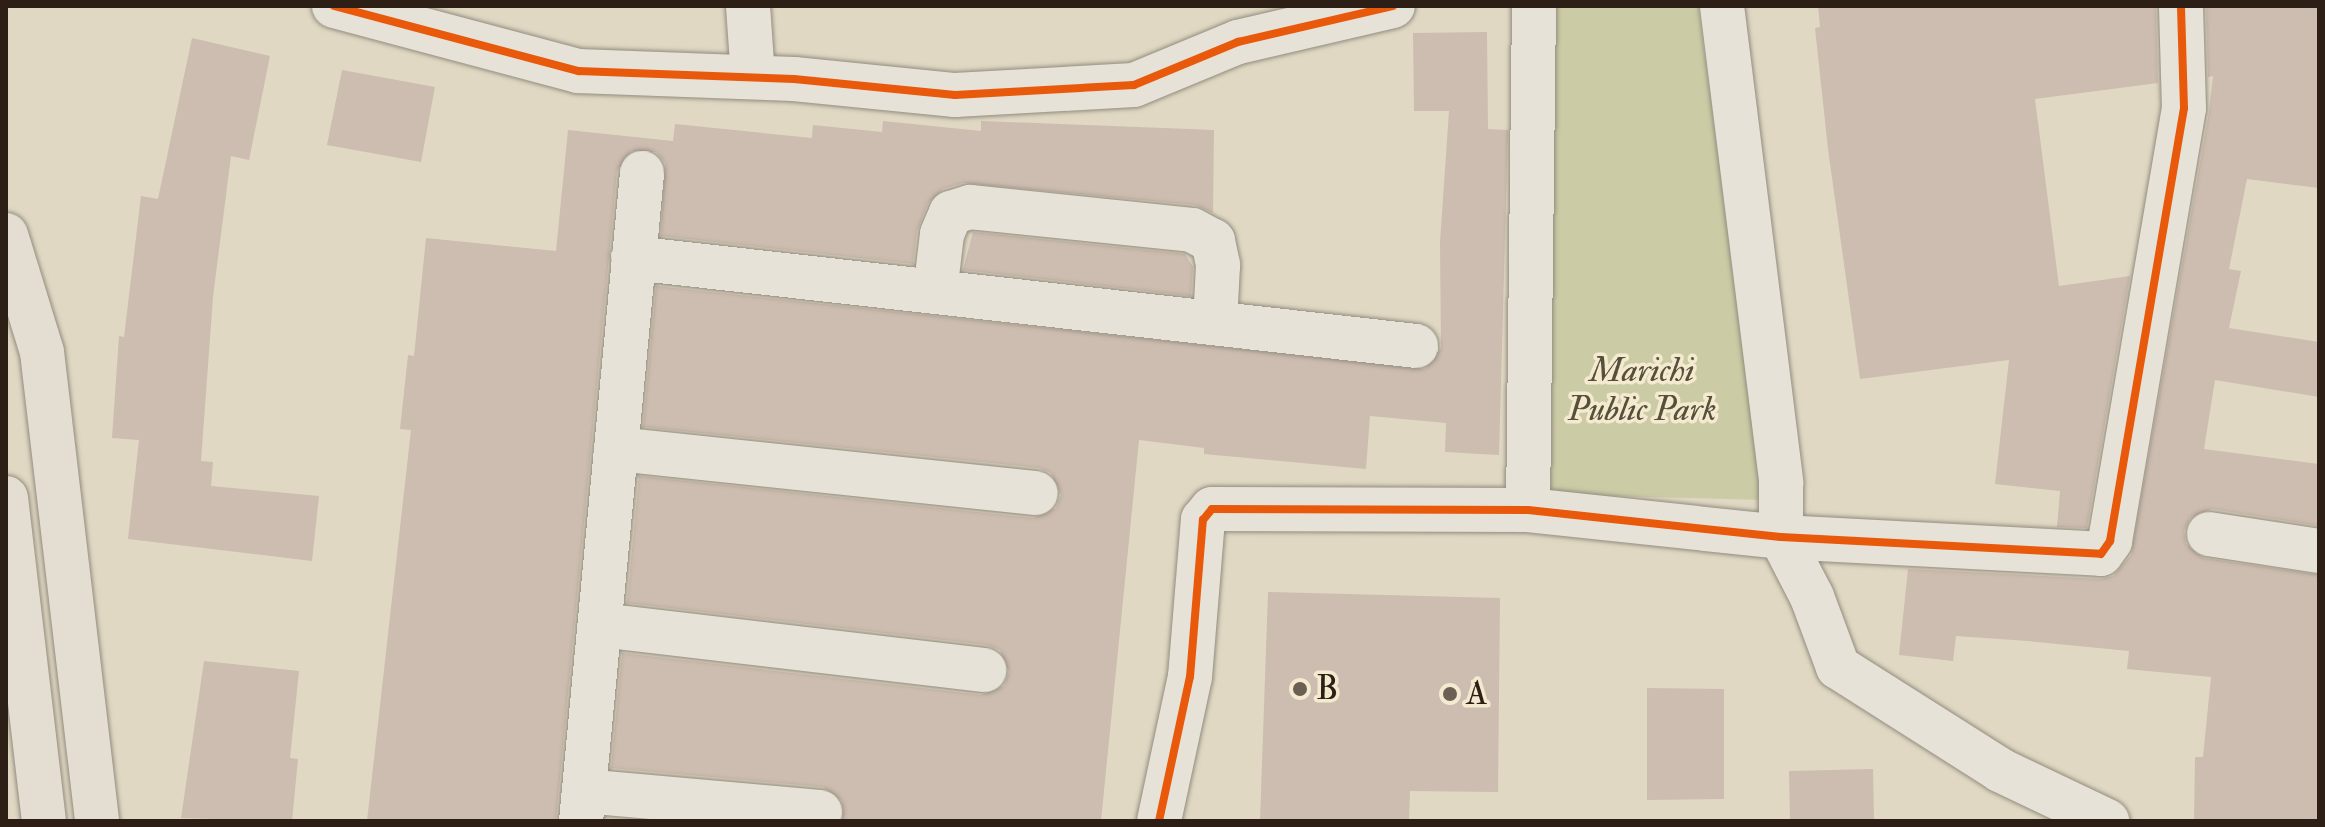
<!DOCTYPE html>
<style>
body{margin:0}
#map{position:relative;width:2325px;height:827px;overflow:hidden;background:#e0d8c3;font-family:"IM FELL Double Pica",serif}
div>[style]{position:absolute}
.green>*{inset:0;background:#cbcba5}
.building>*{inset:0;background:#cdbcb0}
.roads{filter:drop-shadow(0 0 2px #928c7f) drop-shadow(0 0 2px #928c7f)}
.minor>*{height:44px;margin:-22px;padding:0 22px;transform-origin:22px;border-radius:22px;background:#e7e2d7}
.major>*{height:44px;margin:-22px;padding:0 22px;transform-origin:22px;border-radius:22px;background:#e3ded1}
.cycleway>*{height:8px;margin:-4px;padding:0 4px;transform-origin:4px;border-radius:4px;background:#e8590c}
.dots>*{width:22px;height:22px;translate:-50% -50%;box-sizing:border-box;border:4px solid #f3ead0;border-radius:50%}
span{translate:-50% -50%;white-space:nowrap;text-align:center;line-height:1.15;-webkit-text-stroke:7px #f3ead0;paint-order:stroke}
.park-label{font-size:34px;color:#574f3a;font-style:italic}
.poi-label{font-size:34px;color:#2d1e16}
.left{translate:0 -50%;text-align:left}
.frame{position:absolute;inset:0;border:8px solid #2d1e16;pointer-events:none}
</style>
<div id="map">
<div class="green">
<div style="clip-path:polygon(1544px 6px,1698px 6px,1766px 500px,1533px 494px)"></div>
</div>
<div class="building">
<div style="clip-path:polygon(1818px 6px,2156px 6px,2158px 83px,2035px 99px,2059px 286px,2130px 276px,2087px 528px,2057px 527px,2060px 491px,1995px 484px,2009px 360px,1860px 379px,1828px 149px,1815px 28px,1820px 27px)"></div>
<div style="clip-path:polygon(2206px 6px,2319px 6px,2319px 188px,2247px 179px,2229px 269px,2241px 271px,2229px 328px,2319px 342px,2319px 397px,2215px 380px,2204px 449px,2319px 464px,2319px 526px,2212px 509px,2190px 518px,2184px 531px,2186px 544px,2204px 558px,2319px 575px,2319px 821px,2194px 821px,2195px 757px,2203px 757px,2211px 677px,2127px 669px,2129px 651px,2028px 641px,1956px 636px,1953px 661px,1899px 655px,1908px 569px,2100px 579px,2113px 576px,2131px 555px,2209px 112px,2213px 76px,2208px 77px)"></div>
<div style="clip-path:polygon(1487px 32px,1488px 129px,1508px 130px,1499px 455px,1445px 452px,1446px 423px,1370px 416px,1366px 469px,1204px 454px,1204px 448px,1139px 440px,1101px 821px,843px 821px,842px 801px,823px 787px,611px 768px,622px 653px,981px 695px,1004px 686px,1009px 672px,1000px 650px,987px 645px,627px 603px,639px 476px,1033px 518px,1056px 508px,1061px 495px,1051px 473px,1039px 468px,643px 427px,656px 286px,1425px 369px,1441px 348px,1440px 242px,1449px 111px,1414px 111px,1413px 33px)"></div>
<div style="clip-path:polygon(192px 38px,270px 56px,249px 160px,231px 156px,213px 297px,201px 461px,213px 462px,211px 486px,319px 496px,312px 561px,128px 539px,139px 440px,112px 438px,119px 336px,124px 337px,141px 196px,158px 199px)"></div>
<div style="clip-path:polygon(342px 70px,435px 87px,421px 162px,327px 145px)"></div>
<div style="clip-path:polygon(883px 121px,981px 131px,981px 121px,1214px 130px,1213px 213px,1195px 205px,963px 183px,943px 189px,928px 203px,917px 231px,913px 264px,661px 236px,665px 163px,656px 152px,631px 151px,617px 171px,556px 821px,367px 821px,411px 430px,400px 429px,408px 355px,414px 356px,426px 238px,556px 251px,568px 130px,673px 141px,675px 124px,812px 138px,813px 125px,882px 132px)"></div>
<div style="clip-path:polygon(973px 232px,1185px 254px,1193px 267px,1191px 296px,963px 270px)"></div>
<div style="clip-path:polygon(1268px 592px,1500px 598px,1498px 792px,1410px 791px,1409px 821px,1260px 821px)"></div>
<div style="clip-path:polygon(204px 661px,299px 671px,290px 758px,298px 759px,292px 821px,181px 818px)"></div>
<div style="clip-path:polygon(1647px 688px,1724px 689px,1724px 799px,1647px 800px)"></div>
<div style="clip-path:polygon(1873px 769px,1874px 821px,1790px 821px,1789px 771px)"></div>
</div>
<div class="roads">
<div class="minor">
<div style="left:334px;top:6px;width:253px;rotate:14.9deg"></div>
<div style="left:578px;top:71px;width:216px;rotate:2.1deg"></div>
<div style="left:794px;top:79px;width:162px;rotate:5.7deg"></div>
<div style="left:955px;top:95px;width:179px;rotate:-3.2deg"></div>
<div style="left:1134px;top:85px;width:113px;rotate:-22.5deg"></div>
<div style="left:1238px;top:42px;width:159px;rotate:-13.1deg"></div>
<div style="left:748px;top:6px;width:71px;rotate:86deg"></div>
<div style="left:1722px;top:6px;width:481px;rotate:82.9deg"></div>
<div style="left:1781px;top:483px;width:54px;rotate:90deg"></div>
<div style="left:1781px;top:537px;width:68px;rotate:62.7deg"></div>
<div style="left:1812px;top:597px;width:75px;rotate:69.6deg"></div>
<div style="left:1838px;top:667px;width:192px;rotate:32.4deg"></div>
<div style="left:2000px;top:770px;width:119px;rotate:25.5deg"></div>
<div style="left:633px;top:258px;width:788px;rotate:6.41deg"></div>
<div style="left:935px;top:292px;width:58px;rotate:-83.1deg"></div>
<div style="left:942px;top:234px;width:23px;rotate:-67deg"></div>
<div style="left:951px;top:213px;width:20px;rotate:-18deg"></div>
<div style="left:970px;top:207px;width:223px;rotate:5.9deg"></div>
<div style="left:1192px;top:230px;width:24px;rotate:28deg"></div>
<div style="left:1213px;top:241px;width:25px;rotate:78deg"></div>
<div style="left:1218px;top:265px;width:58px;rotate:93deg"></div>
<div style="left:616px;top:449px;width:422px;rotate:6deg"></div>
<div style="left:1528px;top:510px;width:504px;rotate:-89.32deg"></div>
<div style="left:2209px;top:534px;width:111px;rotate:8.8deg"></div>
<div style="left:600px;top:625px;width:387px;rotate:6.7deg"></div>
<div style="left:584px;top:791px;width:237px;rotate:5.1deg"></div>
<div style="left:581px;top:821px;width:651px;rotate:-84.62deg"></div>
<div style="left:1159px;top:821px;width:147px;rotate:-77.9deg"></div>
<div style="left:1190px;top:677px;width:158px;rotate:-85.3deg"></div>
<div style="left:1203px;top:520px;width:14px;rotate:-51deg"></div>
<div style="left:1212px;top:509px;width:316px;rotate:0.2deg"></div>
<div style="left:1528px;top:510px;width:254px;rotate:6.1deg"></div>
<div style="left:1781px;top:537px;width:320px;rotate:3deg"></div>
<div style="left:2101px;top:554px;width:16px;rotate:-55deg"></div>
<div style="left:2110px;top:541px;width:439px;rotate:-80.3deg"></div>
<div style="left:2184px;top:108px;width:102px;rotate:-91.7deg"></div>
</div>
<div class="major">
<div style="left:6px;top:235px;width:122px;rotate:72.9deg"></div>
<div style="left:42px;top:352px;width:472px;rotate:83.3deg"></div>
<div style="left:6px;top:498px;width:325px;rotate:83.3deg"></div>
</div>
</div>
<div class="cycleway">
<div style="left:334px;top:6px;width:253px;rotate:14.9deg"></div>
<div style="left:578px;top:71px;width:216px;rotate:2.1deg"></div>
<div style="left:794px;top:79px;width:162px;rotate:5.7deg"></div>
<div style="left:955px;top:95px;width:179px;rotate:-3.2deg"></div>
<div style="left:1134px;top:85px;width:113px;rotate:-22.5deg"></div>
<div style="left:1238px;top:42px;width:159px;rotate:-13.1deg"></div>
<div style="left:1159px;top:821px;width:147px;rotate:-77.9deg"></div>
<div style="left:1190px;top:677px;width:158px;rotate:-85.3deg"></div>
<div style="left:1203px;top:520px;width:14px;rotate:-51deg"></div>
<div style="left:1212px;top:509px;width:316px;rotate:0.2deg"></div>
<div style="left:1528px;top:510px;width:254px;rotate:6.1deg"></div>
<div style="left:1781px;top:537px;width:320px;rotate:3deg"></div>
<div style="left:2101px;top:554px;width:16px;rotate:-55deg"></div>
<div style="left:2110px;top:541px;width:439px;rotate:-80.3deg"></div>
<div style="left:2184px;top:108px;width:102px;rotate:-91.7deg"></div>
</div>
<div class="dots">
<div style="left:1300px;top:689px;background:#6c5f53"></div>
<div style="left:1450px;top:694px;background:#6c5f53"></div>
</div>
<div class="park-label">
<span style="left:1642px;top:390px">Marichi<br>Public Park</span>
</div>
<div class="poi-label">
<span class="left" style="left:1316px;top:689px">B</span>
<span class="left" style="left:1466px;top:694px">A</span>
</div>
<div class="frame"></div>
</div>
